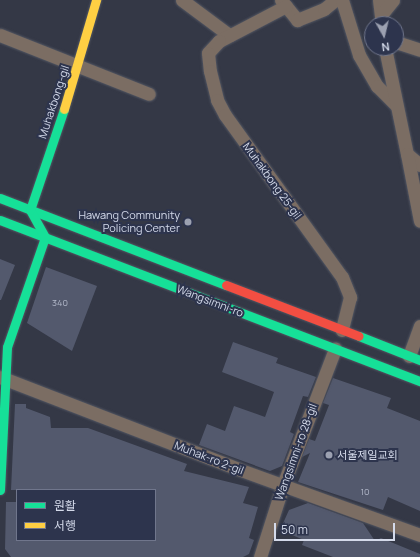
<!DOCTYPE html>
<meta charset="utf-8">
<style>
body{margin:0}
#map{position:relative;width:420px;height:557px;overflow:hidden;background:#343846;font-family:Manrope,"Noto Sans KR",sans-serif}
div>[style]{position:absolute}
.building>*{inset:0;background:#53596d}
.roads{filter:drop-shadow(0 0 1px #525662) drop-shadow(0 0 1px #525662)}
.street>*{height:13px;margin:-6.5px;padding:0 6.5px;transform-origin:6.5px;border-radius:6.5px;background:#7b6d63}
.fast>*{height:9px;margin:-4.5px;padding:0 4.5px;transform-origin:4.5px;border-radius:4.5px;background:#16e098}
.slow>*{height:9px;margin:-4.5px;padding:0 4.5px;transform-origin:4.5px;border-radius:4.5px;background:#ffcf43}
.jam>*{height:9px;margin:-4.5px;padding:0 4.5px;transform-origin:4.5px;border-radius:4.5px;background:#f24e42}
.dots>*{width:11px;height:11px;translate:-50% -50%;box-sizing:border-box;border:2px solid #2d344d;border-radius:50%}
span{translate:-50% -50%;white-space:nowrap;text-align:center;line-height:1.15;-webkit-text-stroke:4px #2d344d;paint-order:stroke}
.number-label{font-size:9px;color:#b4bacb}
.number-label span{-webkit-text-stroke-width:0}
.street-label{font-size:11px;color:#d4daea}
.poi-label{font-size:11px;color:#d4daea}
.right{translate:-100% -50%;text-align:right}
.left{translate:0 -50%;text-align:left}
.legend{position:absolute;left:16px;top:489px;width:140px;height:52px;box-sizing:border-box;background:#2d344d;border:1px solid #70768c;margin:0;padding:5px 7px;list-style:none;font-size:12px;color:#d4daea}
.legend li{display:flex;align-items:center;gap:8px;height:20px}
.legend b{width:20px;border:1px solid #70768c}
.north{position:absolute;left:364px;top:16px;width:40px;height:40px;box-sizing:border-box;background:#2d344d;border:1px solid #70768c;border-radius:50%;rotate:172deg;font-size:11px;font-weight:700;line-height:16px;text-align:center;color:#d4daea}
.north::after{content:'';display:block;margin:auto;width:14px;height:18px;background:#9ca1b1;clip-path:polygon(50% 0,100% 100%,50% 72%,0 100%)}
.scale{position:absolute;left:274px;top:523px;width:121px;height:18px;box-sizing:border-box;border:2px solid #d4daea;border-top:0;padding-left:5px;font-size:12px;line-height:14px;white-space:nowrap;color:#d4daea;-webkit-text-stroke:3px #2d344d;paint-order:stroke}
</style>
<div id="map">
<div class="building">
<div style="clip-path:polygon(0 259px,15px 265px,1px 300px,0 300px)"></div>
<div style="clip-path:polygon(46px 267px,97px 286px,72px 351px,27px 323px)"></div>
<div style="clip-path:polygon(233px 342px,278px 358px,276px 363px,316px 377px,308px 397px,303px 396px,290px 432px,294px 434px,282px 466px,270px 471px,199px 445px,207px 424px,225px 431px,234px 406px,265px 417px,274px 392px,222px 372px)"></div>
<div style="clip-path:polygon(333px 378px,391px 398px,387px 408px,420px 421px,420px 511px,388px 497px,383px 510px,298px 482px,310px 453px,302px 457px,309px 439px,315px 441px,329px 405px,323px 403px)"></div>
<div style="clip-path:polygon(15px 404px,26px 404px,26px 408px,50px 417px,51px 428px,88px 428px,187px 464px,184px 471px,249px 487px,243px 503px,258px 507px,249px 538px,254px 540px,249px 554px,243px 557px,11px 557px,5px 549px,6px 502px,17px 502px,17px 540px,155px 540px,155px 490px,11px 490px)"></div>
<div style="clip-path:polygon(308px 503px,363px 523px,375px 541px,381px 538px,420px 554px,420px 557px,333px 557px,302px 545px,304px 540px,280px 530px,289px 510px)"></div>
</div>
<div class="roads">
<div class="street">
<div style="left:182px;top:0;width:59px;rotate:36.7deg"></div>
<div style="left:281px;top:0;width:26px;rotate:51deg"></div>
<div style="left:297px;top:20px;width:29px;rotate:-22deg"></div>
<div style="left:324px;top:9px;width:14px;rotate:-39deg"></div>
<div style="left:342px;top:0;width:58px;rotate:72.8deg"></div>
<div style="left:359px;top:55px;width:36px;rotate:60deg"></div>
<div style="left:377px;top:86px;width:27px;rotate:45deg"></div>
<div style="left:379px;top:0;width:24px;rotate:83deg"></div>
<div style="left:286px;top:6px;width:76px;rotate:152.4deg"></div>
<div style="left:219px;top:41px;width:16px;rotate:133deg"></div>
<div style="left:208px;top:53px;width:18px;rotate:84deg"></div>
<div style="left:210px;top:71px;width:30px;rotate:76deg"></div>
<div style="left:217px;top:100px;width:17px;rotate:62deg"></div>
<div style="left:225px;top:115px;width:200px;rotate:54.2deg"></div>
<div style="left:342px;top:277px;width:22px;rotate:68deg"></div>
<div style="left:350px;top:297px;width:34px;rotate:104deg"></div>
<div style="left:381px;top:15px;width:19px;rotate:-51deg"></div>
<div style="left:0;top:35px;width:160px;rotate:21.6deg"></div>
<div style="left:396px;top:42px;width:25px;rotate:18deg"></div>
<div style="left:385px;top:48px;width:108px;rotate:78.3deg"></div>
<div style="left:407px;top:154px;width:17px;rotate:40deg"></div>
<div style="left:407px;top:154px;width:68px;rotate:79deg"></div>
<div style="left:409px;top:356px;width:32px;rotate:-70deg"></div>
<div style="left:0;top:377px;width:255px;rotate:21.1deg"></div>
<div style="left:238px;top:469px;width:194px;rotate:19.9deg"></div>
<div style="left:260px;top:557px;width:76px;rotate:-72.3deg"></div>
<div style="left:283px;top:485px;width:146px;rotate:-69.1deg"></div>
</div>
<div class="fast">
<div style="left:0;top:198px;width:242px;rotate:21.1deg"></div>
<div style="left:0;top:220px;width:450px;rotate:21deg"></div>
<div style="left:359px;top:336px;width:66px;rotate:21.5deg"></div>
<div style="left:0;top:490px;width:143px;rotate:-87.2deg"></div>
<div style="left:7px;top:347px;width:116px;rotate:-70.9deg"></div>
<div style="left:45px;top:237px;width:31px;rotate:-119deg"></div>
<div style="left:30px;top:210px;width:107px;rotate:-71.4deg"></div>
</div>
<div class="slow">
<div style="left:64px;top:109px;width:114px;rotate:-73.6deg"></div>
</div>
<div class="jam">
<div style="left:226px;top:285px;width:142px;rotate:21deg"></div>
</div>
</div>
<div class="dots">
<div style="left:188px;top:222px;background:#9ca1b1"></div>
<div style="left:329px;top:455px;background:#9ca1b1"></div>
</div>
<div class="number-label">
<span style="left:60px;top:303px">340</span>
<span style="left:365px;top:492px">10</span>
</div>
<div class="street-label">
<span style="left:54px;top:102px;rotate:-72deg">Muhakbong-gil</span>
<span style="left:272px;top:181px;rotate:54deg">Muhakbong 25-gil</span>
<span style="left:210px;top:301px;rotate:21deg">Wangsimni-ro</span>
<span style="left:296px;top:452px;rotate:-70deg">Wangsimni-ro 28-gil</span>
<span style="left:209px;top:458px;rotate:21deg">Muhak-ro 2-gil</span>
</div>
<div class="poi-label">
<span class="right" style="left:180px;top:222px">Hawang Community<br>Policing Center</span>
<span class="left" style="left:337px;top:455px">서울제일교회</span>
</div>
<ul class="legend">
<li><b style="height:5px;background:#16e098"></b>원활</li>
<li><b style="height:5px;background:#ffcf43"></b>서행</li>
</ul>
<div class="north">N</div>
<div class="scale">50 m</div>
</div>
